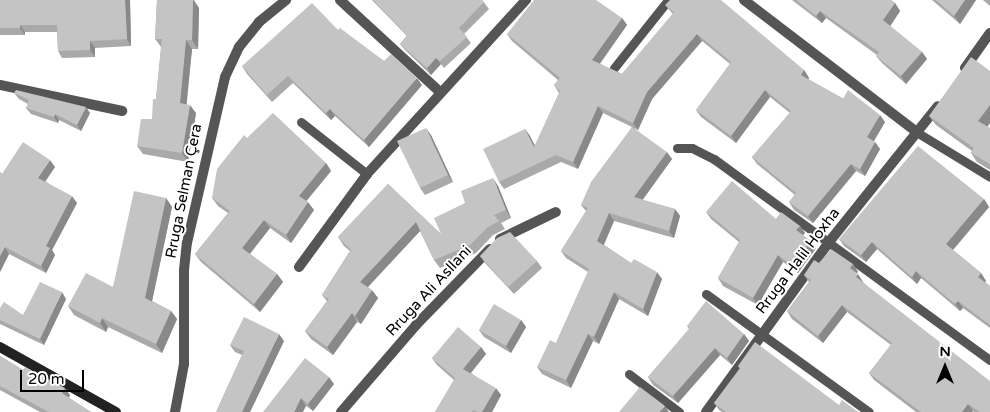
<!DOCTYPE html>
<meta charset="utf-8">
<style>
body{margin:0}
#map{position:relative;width:990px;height:412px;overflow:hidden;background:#fff;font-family:"Varela Round",sans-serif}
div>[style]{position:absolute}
.service>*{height:9px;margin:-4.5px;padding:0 4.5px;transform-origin:4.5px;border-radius:4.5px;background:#555}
.minor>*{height:10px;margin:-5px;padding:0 5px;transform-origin:5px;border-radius:5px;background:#555}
.tertiary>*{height:10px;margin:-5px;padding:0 5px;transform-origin:5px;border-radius:5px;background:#555}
.secondary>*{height:10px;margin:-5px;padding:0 5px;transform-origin:5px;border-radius:5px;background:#222}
.wall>*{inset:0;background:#a9a9a9}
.shaded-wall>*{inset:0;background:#898989}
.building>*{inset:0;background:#c4c4c4}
span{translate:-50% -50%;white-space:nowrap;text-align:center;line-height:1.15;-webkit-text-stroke:4px #fff;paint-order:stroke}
.street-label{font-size:15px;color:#000}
.north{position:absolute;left:920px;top:342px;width:50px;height:50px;-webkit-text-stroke:4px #fff;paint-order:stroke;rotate:0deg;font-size:14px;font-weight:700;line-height:20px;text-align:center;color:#000}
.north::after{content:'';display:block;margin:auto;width:18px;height:22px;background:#000;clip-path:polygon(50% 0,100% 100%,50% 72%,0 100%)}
.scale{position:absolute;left:20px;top:370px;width:64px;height:22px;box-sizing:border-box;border:2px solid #000;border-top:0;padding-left:6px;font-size:15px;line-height:18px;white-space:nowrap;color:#000;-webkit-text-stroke:4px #fff;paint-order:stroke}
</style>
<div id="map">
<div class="service">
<div style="left:614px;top:68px;width:87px;rotate:-51.5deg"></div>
<div style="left:301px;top:122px;width:84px;rotate:38.2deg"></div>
<div style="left:918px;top:133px;width:84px;rotate:31.4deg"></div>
<div style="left:677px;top:148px;width:15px"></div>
<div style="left:692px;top:148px;width:25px;rotate:27deg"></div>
<div style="left:714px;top:159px;width:341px;rotate:36.1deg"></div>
<div style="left:706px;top:294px;width:201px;rotate:35.9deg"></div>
<div style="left:629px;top:374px;width:63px;rotate:37.2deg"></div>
</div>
<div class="minor">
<div style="left:340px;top:0;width:134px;rotate:42.6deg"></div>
<div style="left:744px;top:0;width:219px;rotate:37.4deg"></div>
<div style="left:965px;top:68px;width:43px;rotate:-54.5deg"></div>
<div style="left:0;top:85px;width:125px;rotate:12deg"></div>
<div style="left:500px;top:239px;width:62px;rotate:-25.7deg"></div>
<div style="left:299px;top:267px;width:115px;rotate:-53.8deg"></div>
<div style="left:367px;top:174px;width:236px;rotate:-47.6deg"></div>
<div style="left:341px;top:412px;width:115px;rotate:-49.2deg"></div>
<div style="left:416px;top:325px;width:106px;rotate:-45.8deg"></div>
<div style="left:706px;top:412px;width:210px;rotate:-54.1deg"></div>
<div style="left:829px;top:242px;width:174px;rotate:-51.3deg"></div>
</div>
<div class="tertiary">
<div style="left:175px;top:412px;width:49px;rotate:-79.4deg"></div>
<div style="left:184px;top:364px;width:94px;rotate:-90deg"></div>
<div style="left:184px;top:270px;width:27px;rotate:-84deg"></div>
<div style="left:187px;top:243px;width:170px;rotate:-77.1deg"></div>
<div style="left:225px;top:77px;width:33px;rotate:-65deg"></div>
<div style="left:239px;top:47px;width:32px;rotate:-51deg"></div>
<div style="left:259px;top:22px;width:35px;rotate:-39deg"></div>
</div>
<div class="secondary">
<div style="left:0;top:347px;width:133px;rotate:29.3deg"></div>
</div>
<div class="wall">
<div style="clip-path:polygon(0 0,130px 0,131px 46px,95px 48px,95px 57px,62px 58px,58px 51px,57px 32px,25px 32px,25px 35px,0 35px)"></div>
<div style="clip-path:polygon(157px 0,194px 0,199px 8px,198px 49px,192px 49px,186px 104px,196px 113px,188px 162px,143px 154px,137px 146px,152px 119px,156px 99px,161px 47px,155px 39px)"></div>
<div style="clip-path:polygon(372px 0,482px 0,489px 9px,464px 34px,471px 43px,444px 68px,441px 64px,431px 75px,405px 50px,400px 44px,407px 36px)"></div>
<div style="clip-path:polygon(792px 0,891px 0,895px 3px,900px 11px,890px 26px,922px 52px,927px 59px,906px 84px,882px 63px,876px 56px,877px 55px,826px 18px,822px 23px)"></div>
<div style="clip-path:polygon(932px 0,976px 0,960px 24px)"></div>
<div style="clip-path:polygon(983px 0,990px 0,990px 6px)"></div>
<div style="clip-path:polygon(665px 5px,804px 70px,809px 78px,808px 79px,885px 122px,874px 141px,880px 149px,865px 176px,856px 171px,813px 223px,794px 210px,789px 202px,795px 195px,757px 164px,752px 157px,790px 113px,770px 97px,736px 143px,701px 117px,696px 110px,730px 64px,702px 41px,652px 99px,638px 130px,634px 128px,672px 159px,642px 200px,675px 209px,680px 216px,674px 238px,614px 221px,604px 245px,631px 263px,662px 279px,648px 316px,619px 299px,599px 344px,593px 341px,571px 388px,542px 374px,537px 367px,556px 343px,588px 272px,566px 258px,561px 251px,586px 211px,581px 205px,632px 127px,603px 113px,578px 169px,561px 162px,504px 189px,499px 182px,525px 129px,530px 136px,535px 146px,559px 93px,554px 85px,558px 80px,512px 41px,507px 34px,622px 18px,627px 25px,600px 64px,622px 74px,673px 14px)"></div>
<div style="clip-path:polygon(338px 30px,384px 61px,422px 85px,369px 147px,335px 116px,331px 120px,293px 83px,272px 102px,247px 74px,242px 66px)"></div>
<div style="clip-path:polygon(990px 71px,990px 123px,987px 127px,990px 128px,990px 170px,977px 162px,971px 153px,972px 151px,936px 125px,929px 116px)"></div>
<div style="clip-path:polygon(14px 93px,90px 113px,81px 131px,59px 120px,58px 123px,31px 114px,26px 108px,28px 104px,19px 99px)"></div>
<div style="clip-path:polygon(431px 135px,453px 182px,425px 195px,420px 188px)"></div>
<div style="clip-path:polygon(247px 138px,326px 163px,331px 171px,306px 201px,314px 210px,291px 243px,270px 228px,250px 254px,277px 274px,283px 282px,260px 312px,201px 262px,195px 254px,228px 213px,218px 206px,212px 198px)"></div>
<div style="clip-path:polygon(55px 167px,45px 181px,77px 203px,52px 250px,55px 255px,46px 273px,9px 254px,0 272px,0 172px,2px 174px)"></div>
<div style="clip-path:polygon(388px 184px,441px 234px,498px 186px,511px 218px,501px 223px,505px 229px,493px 235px,476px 253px,440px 268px,434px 260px,420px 231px,368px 287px,378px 298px,361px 324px,357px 322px,333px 355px,311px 339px,305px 331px,327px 301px,322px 295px,350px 251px,344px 246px,338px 237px)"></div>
<div style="clip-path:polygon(166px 198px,172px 207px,152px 301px,171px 311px,177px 319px,162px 353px,108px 327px,106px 332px,74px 315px,68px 306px,113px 287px)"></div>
<div style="clip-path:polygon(984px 199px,989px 207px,953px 250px,981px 273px,986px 281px,985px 282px,990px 286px,990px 328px,963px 308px,960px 311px,921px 278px,917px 284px,877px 249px,866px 262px,844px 246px,839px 239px)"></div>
<div style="clip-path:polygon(706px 212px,776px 219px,800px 226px,805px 233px,803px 235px,816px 248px,798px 273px,783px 262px,758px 305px,723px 286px,718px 278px,739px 242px,711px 219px)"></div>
<div style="clip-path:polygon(480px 256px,537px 261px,542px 268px,514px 294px,485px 263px)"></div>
<div style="clip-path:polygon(819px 263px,853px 264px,858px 272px,856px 273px,863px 282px,990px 412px,974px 412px,973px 411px,972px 412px,916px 412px,874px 380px,869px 373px,891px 345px,847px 312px,823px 343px,792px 319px,787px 311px,809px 282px,804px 275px)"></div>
<div style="clip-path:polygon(66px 299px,44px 345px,0 324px,0 308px,23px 315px)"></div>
<div style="clip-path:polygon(521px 320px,526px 327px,511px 353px,484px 337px,479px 330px)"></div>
<div style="clip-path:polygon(687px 326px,744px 334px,749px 341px,732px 365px,720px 355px,678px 403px,653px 385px,648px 377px,689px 329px)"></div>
<div style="clip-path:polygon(284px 341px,250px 412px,216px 412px,242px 355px,235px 352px,230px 345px)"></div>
<div style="clip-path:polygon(481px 347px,486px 354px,471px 373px,501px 395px,492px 412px,435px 412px,454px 380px,437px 365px,432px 358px)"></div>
<div style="clip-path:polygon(0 356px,23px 370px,70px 395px,69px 398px,91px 412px,40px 412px,0 390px)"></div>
<div style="clip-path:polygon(738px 366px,839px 405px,858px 412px,722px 412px,719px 410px,714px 403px,740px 369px)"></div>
<div style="clip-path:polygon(334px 384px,313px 411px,306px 406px,263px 412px)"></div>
</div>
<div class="shaded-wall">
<div style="clip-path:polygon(125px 0,130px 0,131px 46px,127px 39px)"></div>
<div style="clip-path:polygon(193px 0,199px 8px,198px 49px,192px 40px)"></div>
<div style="clip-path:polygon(965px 0,976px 0,960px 24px,954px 16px)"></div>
<div style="clip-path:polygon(895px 3px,900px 11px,889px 28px,883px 20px)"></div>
<div style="clip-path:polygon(820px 11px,826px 18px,822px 23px,816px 16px)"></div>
<div style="clip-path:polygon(622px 18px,627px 25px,597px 67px,592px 60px)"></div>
<div style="clip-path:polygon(20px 25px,25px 32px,25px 35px,20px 28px)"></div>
<div style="clip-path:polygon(697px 34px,702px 41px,652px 99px,638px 130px,633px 123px,647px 92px)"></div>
<div style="clip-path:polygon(186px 40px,192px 49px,186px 111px,180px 103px)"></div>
<div style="clip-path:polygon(90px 41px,95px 48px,95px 57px,90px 50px)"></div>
<div style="clip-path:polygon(922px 52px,927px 59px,906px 84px,901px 76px)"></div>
<div style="clip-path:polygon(436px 58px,441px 64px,431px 75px,427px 68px)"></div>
<div style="clip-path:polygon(804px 70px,809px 78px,806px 82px,801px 75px)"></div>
<div style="clip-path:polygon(417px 78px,422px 85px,369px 147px,364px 140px)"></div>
<div style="clip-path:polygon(765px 90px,770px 97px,736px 143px,731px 136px)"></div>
<div style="clip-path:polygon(190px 105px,196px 113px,188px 162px,182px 153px)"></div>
<div style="clip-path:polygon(990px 105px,990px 123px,985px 130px,978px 121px)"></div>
<div style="clip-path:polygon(598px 106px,603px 113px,578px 169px,573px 162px)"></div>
<div style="clip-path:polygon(86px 107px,90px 113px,81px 131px,77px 125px)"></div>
<div style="clip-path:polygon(330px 109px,335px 116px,331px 120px,326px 113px)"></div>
<div style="clip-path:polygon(55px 114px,59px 120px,58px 123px,54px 117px)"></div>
<div style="clip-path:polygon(880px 115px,885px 122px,872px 144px,867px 137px)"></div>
<div style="clip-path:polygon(426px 128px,431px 135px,453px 182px,448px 175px)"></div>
<div style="clip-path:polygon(525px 129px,530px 136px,539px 154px,534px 147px)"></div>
<div style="clip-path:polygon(875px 142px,880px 149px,865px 176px,860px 169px)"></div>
<div style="clip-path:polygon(667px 152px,672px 159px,639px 205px,634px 197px)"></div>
<div style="clip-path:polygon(50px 160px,55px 167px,43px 185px,38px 178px)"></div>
<div style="clip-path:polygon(326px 163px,331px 171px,304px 204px,299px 196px)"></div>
<div style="clip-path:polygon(851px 164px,856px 171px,813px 223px,808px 216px)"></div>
<div style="clip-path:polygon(493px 178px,498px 186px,511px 218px,506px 210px)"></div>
<div style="clip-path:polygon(72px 196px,77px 203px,52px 250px,55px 255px,46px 273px,41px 266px,46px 246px)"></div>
<div style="clip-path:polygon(166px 198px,172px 207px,151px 306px,145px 298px)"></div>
<div style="clip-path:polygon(984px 199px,989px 207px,952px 251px,946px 244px)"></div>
<div style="clip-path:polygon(308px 202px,314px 210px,291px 243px,286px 235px)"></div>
<div style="clip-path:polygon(675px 209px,680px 216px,674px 238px,669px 231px)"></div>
<div style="clip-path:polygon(609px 213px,614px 221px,602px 248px,597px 241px)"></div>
<div style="clip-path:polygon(264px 220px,270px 228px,248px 256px,242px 248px)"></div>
<div style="clip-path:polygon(416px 222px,421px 230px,365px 290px,360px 282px)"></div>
<div style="clip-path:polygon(800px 226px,805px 233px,801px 237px,796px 230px)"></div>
<div style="clip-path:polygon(811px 241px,816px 248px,798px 273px,793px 266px)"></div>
<div style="clip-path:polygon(872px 242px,877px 249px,866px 262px,861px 255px)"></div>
<div style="clip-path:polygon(5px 247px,9px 254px,0 272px,0 256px)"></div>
<div style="clip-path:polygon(778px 255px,783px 262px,758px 305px,753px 298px)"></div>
<div style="clip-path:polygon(853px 264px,858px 272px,855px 275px,850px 268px)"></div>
<div style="clip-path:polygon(916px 271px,921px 278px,917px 284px,912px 277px)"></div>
<div style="clip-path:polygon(657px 272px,662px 279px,648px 316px,643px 309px)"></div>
<div style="clip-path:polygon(981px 273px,986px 281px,983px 284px,978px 277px)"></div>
<div style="clip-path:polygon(277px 274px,283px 282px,260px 312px,254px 304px)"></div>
<div style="clip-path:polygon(858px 274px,863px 282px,856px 277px)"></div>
<div style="clip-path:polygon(372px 290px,378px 298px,361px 324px,355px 316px)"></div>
<div style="clip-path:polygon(62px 292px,66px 299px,44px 345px,40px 339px)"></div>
<div style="clip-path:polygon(614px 292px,619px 299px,599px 344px,594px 337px)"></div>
<div style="clip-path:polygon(958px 301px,963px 308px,960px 311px,955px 304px)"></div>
<div style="clip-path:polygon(842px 305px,847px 312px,823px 343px,818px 336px)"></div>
<div style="clip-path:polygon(171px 311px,177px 319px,162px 353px,156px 344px)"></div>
<div style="clip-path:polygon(352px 313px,357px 322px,333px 355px,327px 347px)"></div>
<div style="clip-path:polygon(102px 318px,108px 327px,106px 332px,100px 323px)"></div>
<div style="clip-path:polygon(521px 320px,526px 327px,511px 353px,506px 346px)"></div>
<div style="clip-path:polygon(279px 334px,284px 341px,250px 412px,242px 412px)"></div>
<div style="clip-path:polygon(588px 334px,593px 341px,571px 388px,566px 380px)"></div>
<div style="clip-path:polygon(744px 334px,749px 341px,732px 365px,727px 358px)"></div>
<div style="clip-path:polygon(481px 347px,486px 354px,468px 376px,463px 369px)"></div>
<div style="clip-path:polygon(715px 348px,720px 355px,678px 403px,673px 396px)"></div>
<div style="clip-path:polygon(329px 377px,334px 384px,313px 411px,308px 404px)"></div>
<div style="clip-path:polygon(65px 388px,70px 395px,67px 401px,62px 393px)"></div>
<div style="clip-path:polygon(496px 388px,501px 395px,492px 412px,482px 412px)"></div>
<div style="clip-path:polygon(301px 398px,306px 406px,303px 412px,294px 412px)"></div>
<div style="clip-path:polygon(968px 404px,973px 411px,972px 412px,962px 412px)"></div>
<div style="clip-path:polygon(665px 406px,669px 412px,659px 412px)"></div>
</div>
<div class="building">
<div style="clip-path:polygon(0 0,125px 0,127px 39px,90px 41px,90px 50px,58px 51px,57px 25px,20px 25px,20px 28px,0 28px)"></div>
<div style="clip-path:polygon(157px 0,193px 0,192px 40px,186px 40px,180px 103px,190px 105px,182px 153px,137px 146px,141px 119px,152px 119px,153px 99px,156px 99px,162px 39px,155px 39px)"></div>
<div style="clip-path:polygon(373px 0,482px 0,484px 2px,459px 28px,467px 37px,440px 61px,436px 58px,427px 68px,400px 44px,407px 35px)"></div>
<div style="clip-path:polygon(534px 0,596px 0,622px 18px,592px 60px,622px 74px,674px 12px,665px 5px,670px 0,721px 0,804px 70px,801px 75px,843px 99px,848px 90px,880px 115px,867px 137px,875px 142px,860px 169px,851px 164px,808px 216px,789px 202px,796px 193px,752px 157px,791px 111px,765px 90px,731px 136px,696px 110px,731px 62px,697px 34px,647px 92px,633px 123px,598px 106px,573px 162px,556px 155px,499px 182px,483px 149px,525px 129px,534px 147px,560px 91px,554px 85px,560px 78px,507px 34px)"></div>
<div style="clip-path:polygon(796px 0,891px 0,895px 3px,883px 20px,922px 52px,901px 76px,876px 56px,879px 52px,820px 11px,816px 16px)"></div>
<div style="clip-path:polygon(936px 0,965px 0,954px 16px)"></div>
<div style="clip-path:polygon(312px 3px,338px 30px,340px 28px,384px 61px,391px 54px,417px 78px,364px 140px,330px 109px,326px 113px,288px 76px,267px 95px,242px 66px)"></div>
<div style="clip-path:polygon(971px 57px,990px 71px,990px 105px,978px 121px,990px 128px,990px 164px,971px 153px,974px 148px,929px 116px)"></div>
<div style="clip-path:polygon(16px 90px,86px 107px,77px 125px,55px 114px,54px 117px,26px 108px,29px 100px,14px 93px)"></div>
<div style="clip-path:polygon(273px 113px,326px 163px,299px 196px,308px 202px,286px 235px,264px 220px,242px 248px,277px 274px,254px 304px,195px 254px,230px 211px,212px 198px,217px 169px,244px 135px,247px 138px)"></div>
<div style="clip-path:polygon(632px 127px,667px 152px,634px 197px,675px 209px,669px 231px,609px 213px,597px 241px,631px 263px,634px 259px,657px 272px,643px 309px,614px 292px,594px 337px,588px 334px,566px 380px,537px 367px,550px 340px,556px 343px,589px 269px,561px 251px,588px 208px,581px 205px,591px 182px)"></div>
<div style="clip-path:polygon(426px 128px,448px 175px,420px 188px,397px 141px)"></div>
<div style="clip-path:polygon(23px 142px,50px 160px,38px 178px,72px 196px,46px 246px,50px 248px,41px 266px,5px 247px,0 256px,0 172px,2px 174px)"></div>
<div style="clip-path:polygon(918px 146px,984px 199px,946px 244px,981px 273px,978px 277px,990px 286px,990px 325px,958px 301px,955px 304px,916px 271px,912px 277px,872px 242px,861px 255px,839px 239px)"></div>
<div style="clip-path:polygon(493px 178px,506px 210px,494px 215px,499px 221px,488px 227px,470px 245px,434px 260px,416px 222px,360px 282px,372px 290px,355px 316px,352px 313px,327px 347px,305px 331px,329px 299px,322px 295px,351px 250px,338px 237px,388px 184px,441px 234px,434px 218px,465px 203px,461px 191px)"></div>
<div style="clip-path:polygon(732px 181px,776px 219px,781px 212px,800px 226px,796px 230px,811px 241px,793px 266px,778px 255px,753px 298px,718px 278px,740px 240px,706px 212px)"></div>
<div style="clip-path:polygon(134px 191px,166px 198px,145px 298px,171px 311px,156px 344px,102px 318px,100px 323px,68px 306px,86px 273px,113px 287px)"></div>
<div style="clip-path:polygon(510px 232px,537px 261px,508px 287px,480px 256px,497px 238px)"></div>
<div style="clip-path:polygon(831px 249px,853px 264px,850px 268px,858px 274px,856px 277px,990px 381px,990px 412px,980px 412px,968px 404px,962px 412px,921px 412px,869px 373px,892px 343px,842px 305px,818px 336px,787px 311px,811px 280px,804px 275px,814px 260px,819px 263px)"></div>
<div style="clip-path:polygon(40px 282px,62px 292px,40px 339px,0 320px,0 308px,4px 302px,23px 315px)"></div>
<div style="clip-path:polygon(706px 301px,744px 334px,727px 358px,715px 348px,673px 396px,648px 377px,690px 328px,687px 326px)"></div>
<div style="clip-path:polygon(494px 304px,521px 320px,506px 346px,479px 330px)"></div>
<div style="clip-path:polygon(244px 317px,279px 334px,242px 412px,216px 412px,244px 351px,230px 345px)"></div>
<div style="clip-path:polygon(458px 327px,481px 347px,463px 369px,496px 388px,482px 412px,478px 412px,473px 410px,472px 412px,435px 412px,455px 378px,432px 358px)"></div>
<div style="clip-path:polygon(755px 342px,839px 405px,842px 400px,858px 412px,726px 412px,714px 403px,740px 368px,738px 366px)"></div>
<div style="clip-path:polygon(0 356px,23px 370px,25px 367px,65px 388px,62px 393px,91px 412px,49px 412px,0 386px)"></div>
<div style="clip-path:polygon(305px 358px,329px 377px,308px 404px,301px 398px,294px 412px,263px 412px)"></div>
<div style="clip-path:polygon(640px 387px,665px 406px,659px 412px,619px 412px)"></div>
</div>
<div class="street-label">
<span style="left:184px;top:191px;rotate:-79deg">Rruga Selman Çera</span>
<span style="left:798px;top:261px;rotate:-53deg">Rruga Halil Hoxha</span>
<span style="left:429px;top:291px;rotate:-47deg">Rruga Ali Asllani</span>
</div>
<div class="north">N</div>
<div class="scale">20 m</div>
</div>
